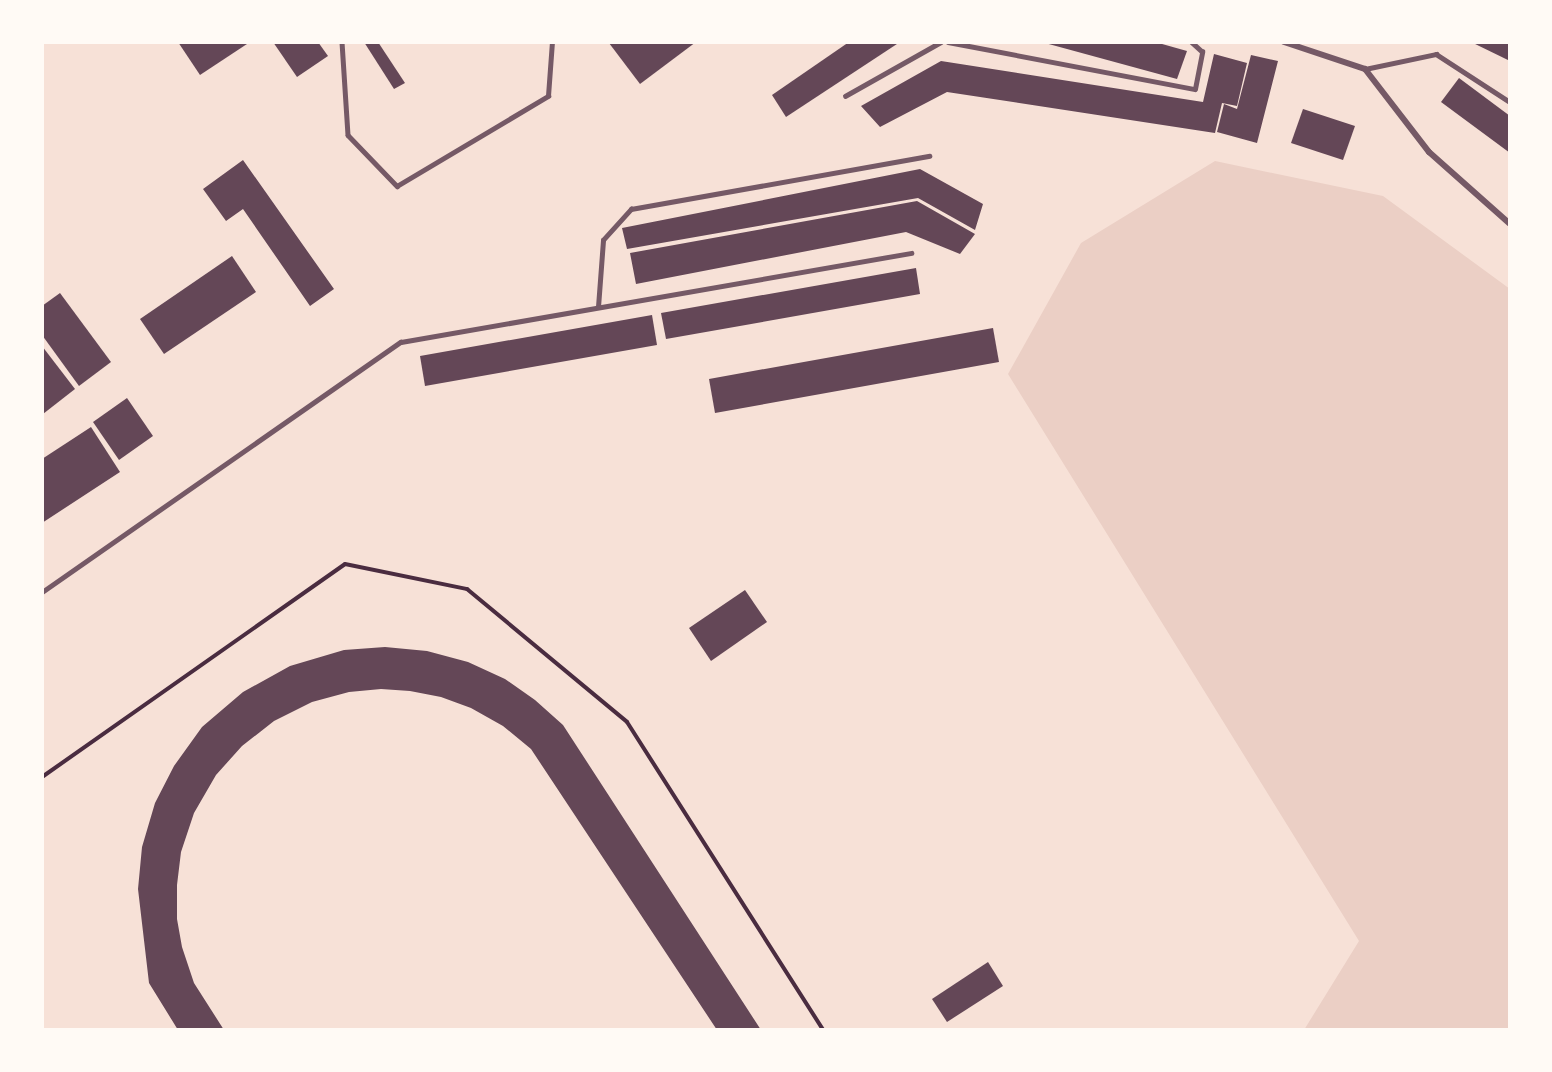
<!DOCTYPE html>
<style>
body{margin:0}
#map{position:relative;width:1552px;height:1072px;overflow:hidden;background:#f7e1d7;font-family:"Roboto Condensed",sans-serif}
div>[style]{position:absolute}
.green>*{inset:0;background:#ebcfc5}
.building>*{inset:0;background:#644757}
.path>*{height:4px;margin:-2px;padding:0 2px;transform-origin:2px;border-radius:2px;background:#4a2c40}
.service>*{height:4.5px;margin:-2.25px;padding:0 2.25px;transform-origin:2.25px;border-radius:2.25px;background:#755966}
.minor>*{height:6px;margin:-3px;padding:0 3px;transform-origin:3px;border-radius:3px;background:#755966}
span{translate:-50% -50%;white-space:nowrap;text-align:center;line-height:1.15;-webkit-text-stroke:4.5px #fffaf5;paint-order:stroke}
.frame{position:absolute;inset:0;border:44px solid #fffaf5;pointer-events:none}
</style>
<div id="map">
<div class="green">
<div style="clip-path:polygon(1215px 161px,1383px 196px,1510px 289px,1510px 1030px,1304px 1030px,1359px 941px,1008px 374px,1081px 243px)"></div>
</div>
<div class="building">
<div style="clip-path:polygon(178px 42px,250px 42px,200px 75px)"></div>
<div style="clip-path:polygon(273px 42px,318px 42px,328px 56px,297px 77px)"></div>
<div style="clip-path:polygon(364px 42px,378px 42px,405px 83px,394px 89px)"></div>
<div style="clip-path:polygon(610px 42px,696px 42px,640px 84px,609px 43px)"></div>
<div style="clip-path:polygon(849px 42px,900px 42px,786px 117px,772px 95px)"></div>
<div style="clip-path:polygon(1155px 42px,1187px 51px,1177px 79px,1045px 43px)"></div>
<div style="clip-path:polygon(1471px 42px,1510px 42px,1510px 61px)"></div>
<div style="clip-path:polygon(1214px 54px,1247px 63px,1237px 106px,1222px 103px,1215px 133px,947px 92px,880px 127px,861px 106px,941px 61px,1203px 102px)"></div>
<div style="clip-path:polygon(1251px 55px,1278px 61px,1257px 143px,1217px 132px,1224px 104px,1237px 109px)"></div>
<div style="clip-path:polygon(1459px 78px,1510px 116px,1510px 153px,1441px 102px)"></div>
<div style="clip-path:polygon(1303px 109px,1355px 126px,1343px 160px,1291px 143px)"></div>
<div style="clip-path:polygon(243px 160px,334px 289px,310px 306px,243px 209px,226px 221px,203px 189px)"></div>
<div style="clip-path:polygon(920px 169px,983px 204px,975px 230px,918px 198px,627px 249px,622px 228px)"></div>
<div style="clip-path:polygon(917px 201px,975px 234px,960px 254px,906px 232px,636px 284px,630px 253px)"></div>
<div style="clip-path:polygon(232px 256px,256px 292px,164px 354px,140px 319px)"></div>
<div style="clip-path:polygon(916px 268px,920px 294px,666px 339px,661px 313px)"></div>
<div style="clip-path:polygon(60px 293px,111px 362px,79px 386px,42px 335px,42px 306px)"></div>
<div style="clip-path:polygon(652px 315px,657px 345px,425px 386px,420px 356px)"></div>
<div style="clip-path:polygon(993px 328px,999px 362px,715px 413px,709px 379px)"></div>
<div style="clip-path:polygon(42px 346px,75px 389px,43px 414px,42px 412px)"></div>
<div style="clip-path:polygon(127px 398px,153px 436px,119px 460px,93px 422px)"></div>
<div style="clip-path:polygon(91px 427px,120px 472px,42px 523px,42px 459px)"></div>
<div style="clip-path:polygon(745px 590px,767px 622px,711px 661px,689px 628px)"></div>
<div style="clip-path:polygon(385px 647px,427px 651px,468px 662px,505px 679px,535px 700px,563px 725px,761px 1030px,717px 1030px,531px 749px,503px 726px,471px 708px,441px 697px,410px 691px,381px 689px,349px 692px,312px 702px,274px 721px,242px 746px,216px 775px,194px 813px,181px 852px,177px 885px,177px 919px,182px 947px,194px 983px,224px 1030px,178px 1030px,149px 983px,138px 889px,142px 847px,155px 803px,174px 766px,202px 727px,243px 692px,290px 666px,344px 650px)"></div>
<div style="clip-path:polygon(988px 962px,1003px 986px,947px 1022px,932px 999px)"></div>
</div>
<div class="path">
<div style="left:42px;top:777px;width:370px;rotate:-35.1deg"></div>
<div style="left:345px;top:564px;width:125px;rotate:11.6deg"></div>
<div style="left:467px;top:589px;width:208px;rotate:39.7deg"></div>
<div style="left:627px;top:722px;width:365px;rotate:57.5deg"></div>
</div>
<div class="service">
<div style="left:342px;top:42px;width:93px;rotate:86.3deg"></div>
<div style="left:348px;top:135px;width:71px;rotate:46.1deg"></div>
<div style="left:397px;top:186px;width:176px;rotate:-30.8deg"></div>
<div style="left:548px;top:96px;width:54px;rotate:-85.8deg"></div>
<div style="left:948px;top:42px;width:251px;rotate:10.8deg"></div>
<div style="left:1195px;top:89px;width:38px;rotate:-79deg"></div>
<div style="left:1202px;top:52px;width:15px;rotate:-138deg"></div>
<div style="left:1365px;top:69px;width:73px;rotate:-11.9deg"></div>
<div style="left:1436px;top:54px;width:88px;rotate:33deg"></div>
<div style="left:845px;top:96px;width:110px;rotate:-29.4deg"></div>
<div style="left:598px;top:307px;width:67px;rotate:-85.7deg"></div>
<div style="left:603px;top:240px;width:42px;rotate:-47.9deg"></div>
<div style="left:631px;top:209px;width:303px;rotate:-10.1deg"></div>
<div style="left:42px;top:592px;width:437px;rotate:-34.9deg"></div>
<div style="left:401px;top:342px;width:518px;rotate:-9.9deg"></div>
</div>
<div class="minor">
<div style="left:1284px;top:42px;width:85px;rotate:18.4deg"></div>
<div style="left:1365px;top:69px;width:105px;rotate:52.4deg"></div>
<div style="left:1429px;top:152px;width:108px;rotate:41.6deg"></div>
</div>
<div class="frame"></div>
</div>
